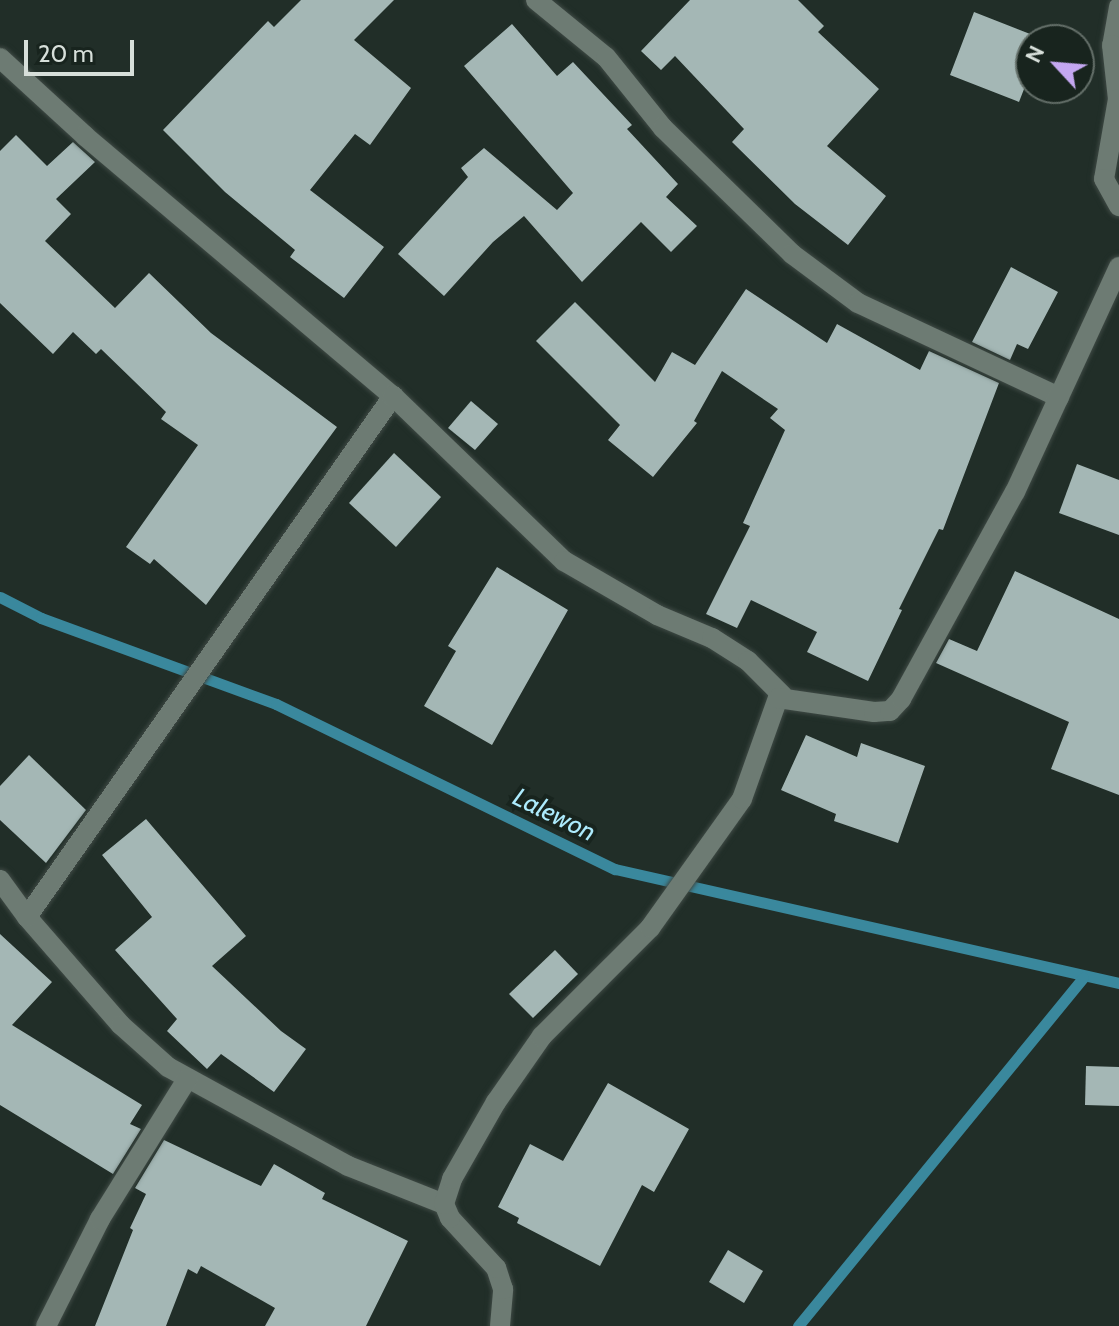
<!DOCTYPE html>
<style>
body{margin:0}
#map{position:relative;width:1119px;height:1326px;overflow:hidden;background:#212e28;font-family:Cabin,sans-serif}
div>[style]{position:absolute}
.stream>*{height:11px;margin:-5.5px;padding:0 5.5px;transform-origin:5.5px;border-radius:5.5px;background:#3a889d}
.building>*{inset:0;background:#a4b7b5}
.roads{filter:drop-shadow(0 0 2px #3f4a45) drop-shadow(0 0 2px #3f4a45)}
.street>*{height:20px;margin:-10px;padding:0 10px;transform-origin:10px;border-radius:10px;background:#6d7b73}
span{translate:-50% -50%;white-space:nowrap;text-align:center;line-height:1.15;-webkit-text-stroke:8px #18241e;paint-order:stroke}
.water-label{font-size:26px;color:#adebfd;font-style:italic}
.north{position:absolute;left:1015px;top:24px;width:80px;height:80px;box-sizing:border-box;background:#18241e;border:2px solid #646f69;border-radius:50%;rotate:296deg;font-size:22px;font-weight:700;line-height:32px;text-align:center;color:#d7dfda}
.north::after{content:'';display:block;margin:auto;width:28px;height:36px;background:#c4a7f1;clip-path:polygon(50% 0,100% 100%,50% 72%,0 100%)}
.scale{position:absolute;left:24px;top:40px;width:110px;height:36px;box-sizing:border-box;border:4px solid #d7dfda;border-top:0;padding-left:10px;font-size:24px;line-height:28px;white-space:nowrap;color:#d7dfda;-webkit-text-stroke:6px #18241e;paint-order:stroke}
</style>
<div id="map">
<div class="stream">
<div style="left:0;top:597px;width:46px;rotate:27.1deg"></div>
<div style="left:41px;top:618px;width:250px;rotate:20.1deg"></div>
<div style="left:276px;top:704px;width:377px;rotate:26deg"></div>
<div style="left:615px;top:869px;width:517px;rotate:12.75deg"></div>
<div style="left:798px;top:1326px;width:450px;rotate:-50.7deg"></div>
</div>
<div class="building">
<div style="clip-path:polygon(301px 0,394px 0,354px 40px,411px 88px,370px 145px,355px 134px,310px 190px,384px 247px,344px 298px,290px 257px,295px 250px,225px 192px,163px 130px,268px 21px,274px 27px)"></div>
<div style="clip-path:polygon(690px 0,798px 0,824px 26px,818px 32px,879px 89px,827px 146px,886px 196px,848px 245px,795px 204px,732px 142px,744px 129px,675px 56px,661px 70px,641px 51px)"></div>
<div style="clip-path:polygon(974px 12px,1043px 39px,1031px 40px,1031px 71px,1019px 102px,950px 75px)"></div>
<div style="clip-path:polygon(512px 24px,557px 76px,573px 62px,632px 125px,627px 129px,678px 184px,666px 197px,697px 226px,671px 252px,641px 222px,582px 282px,524px 216px,493px 242px,444px 296px,398px 254px,468px 177px,461px 168px,484px 148px,557px 210px,573px 193px,464px 66px)"></div>
<div style="clip-path:polygon(16px 135px,47px 166px,73px 142px,95px 162px,56px 199px,71px 214px,45px 241px,115px 308px,149px 273px,211px 333px,337px 427px,206px 605px,154px 559px,150px 564px,126px 547px,198px 445px,161px 419px,166px 412px,101px 349px,96px 354px,73px 332px,53px 354px,0 303px,0 151px)"></div>
<div style="clip-path:polygon(1011px 267px,1058px 292px,1028px 349px,1017px 344px,1010px 360px,972px 342px)"></div>
<div style="clip-path:polygon(746px 289px,827px 343px,837px 324px,920px 370px,929px 351px,999px 383px,943px 530px,939px 529px,899px 609px,902px 610px,868px 681px,807px 652px,817px 632px,751px 600px,737px 628px,706px 614px,750px 526px,743px 523px,785px 430px,770px 418px,778px 409px,722px 371px,694px 421px,697px 423px,653px 477px,608px 440px,620px 425px,536px 341px,575px 302px,655px 382px,672px 352px,695px 365px)"></div>
<div style="clip-path:polygon(471px 401px,498px 424px,475px 450px,448px 428px)"></div>
<div style="clip-path:polygon(394px 453px,441px 497px,396px 547px,349px 503px)"></div>
<div style="clip-path:polygon(1077px 464px,1119px 480px,1119px 535px,1059px 513px)"></div>
<div style="clip-path:polygon(497px 567px,568px 610px,492px 745px,424px 706px,456px 651px,448px 646px)"></div>
<div style="clip-path:polygon(1015px 571px,1119px 619px,1119px 795px,1051px 769px,1069px 722px,936px 663px,949px 639px,977px 651px)"></div>
<div style="clip-path:polygon(806px 735px,857px 757px,861px 743px,925px 766px,898px 843px,834px 821px,836px 814px,781px 790px)"></div>
<div style="clip-path:polygon(29px 755px,86px 810px,46px 863px,0 820px,0 786px)"></div>
<div style="clip-path:polygon(146px 819px,246px 936px,212px 966px,281px 1031px,306px 1049px,274px 1092px,221px 1054px,207px 1069px,167px 1031px,177px 1019px,115px 950px,152px 917px,102px 855px)"></div>
<div style="clip-path:polygon(0 934px,52px 982px,12px 1025px,142px 1105px,130px 1124px,141px 1129px,113px 1174px,0 1105px)"></div>
<div style="clip-path:polygon(555px 950px,578px 974px,533px 1018px,509px 994px)"></div>
<div style="clip-path:polygon(1086px 1066px,1119px 1067px,1119px 1106px,1085px 1105px)"></div>
<div style="clip-path:polygon(608px 1083px,689px 1129px,654px 1192px,642px 1185px,600px 1266px,517px 1223px,519px 1218px,498px 1207px,530px 1144px,563px 1161px)"></div>
<div style="clip-path:polygon(164px 1140px,261px 1186px,274px 1164px,325px 1193px,322px 1199px,408px 1241px,366px 1326px,265px 1326px,275px 1308px,201px 1266px,197px 1274px,188px 1269px,166px 1326px,95px 1326px,133px 1230px,130px 1228px,146px 1194px,135px 1188px)"></div>
<div style="clip-path:polygon(728px 1250px,763px 1271px,744px 1303px,709px 1282px)"></div>
</div>
<div class="roads">
<div class="street">
<div style="left:536px;top:0;width:90px;rotate:39.2deg"></div>
<div style="left:606px;top:57px;width:91px;rotate:51.2deg"></div>
<div style="left:663px;top:128px;width:180px;rotate:44.3deg"></div>
<div style="left:792px;top:254px;width:82px;rotate:36.6deg"></div>
<div style="left:858px;top:303px;width:222px;rotate:25.1deg"></div>
<div style="left:1119px;top:7px;width:39px;rotate:100deg"></div>
<div style="left:1112px;top:45px;width:54px;rotate:83.7deg"></div>
<div style="left:1118px;top:99px;width:81px;rotate:99.9deg"></div>
<div style="left:1104px;top:179px;width:31px;rotate:61deg"></div>
<div style="left:0;top:58px;width:115px;rotate:42.5deg"></div>
<div style="left:85px;top:136px;width:403px;rotate:40.2deg"></div>
<div style="left:0;top:880px;width:46px;rotate:53.9deg"></div>
<div style="left:27px;top:917px;width:143px;rotate:49deg"></div>
<div style="left:121px;top:1025px;width:63px;rotate:41.8deg"></div>
<div style="left:168px;top:1067px;width:205px;rotate:28.8deg"></div>
<div style="left:348px;top:1166px;width:103px;rotate:21.6deg"></div>
<div style="left:27px;top:917px;width:637px;rotate:-54.91deg"></div>
<div style="left:393px;top:396px;width:238px;rotate:44deg"></div>
<div style="left:564px;top:561px;width:108px;rotate:30.1deg"></div>
<div style="left:657px;top:615px;width:60px;rotate:22.7deg"></div>
<div style="left:712px;top:638px;width:43px;rotate:32.6deg"></div>
<div style="left:748px;top:661px;width:49px;rotate:45deg"></div>
<div style="left:46px;top:1326px;width:120px;rotate:-63.2deg"></div>
<div style="left:100px;top:1219px;width:165px;rotate:-58.1deg"></div>
<div style="left:500px;top:1326px;width:37px;rotate:-85deg"></div>
<div style="left:503px;top:1289px;width:22px;rotate:-108deg"></div>
<div style="left:496px;top:1268px;width:68px;rotate:-132.6deg"></div>
<div style="left:450px;top:1218px;width:15px;rotate:-113deg"></div>
<div style="left:444px;top:1204px;width:26px;rotate:-72deg"></div>
<div style="left:452px;top:1179px;width:89px;rotate:-60.3deg"></div>
<div style="left:496px;top:1102px;width:80px;rotate:-55.1deg"></div>
<div style="left:542px;top:1036px;width:153px;rotate:-45deg"></div>
<div style="left:650px;top:928px;width:158px;rotate:-54.5deg"></div>
<div style="left:742px;top:799px;width:107px;rotate:-70.4deg"></div>
<div style="left:778px;top:698px;width:97px;rotate:8.3deg"></div>
<div style="left:874px;top:712px;width:16px;rotate:-4deg"></div>
<div style="left:890px;top:711px;width:16px;rotate:-47deg"></div>
<div style="left:901px;top:699px;width:236px;rotate:-61.2deg"></div>
<div style="left:1015px;top:492px;width:248px;rotate:-65.2deg"></div>
</div>
</div>
<div class="water-label">
<span style="left:554px;top:815px;rotate:26deg">Lalewon</span>
</div>
<div class="north">N</div>
<div class="scale">20 m</div>
</div>
